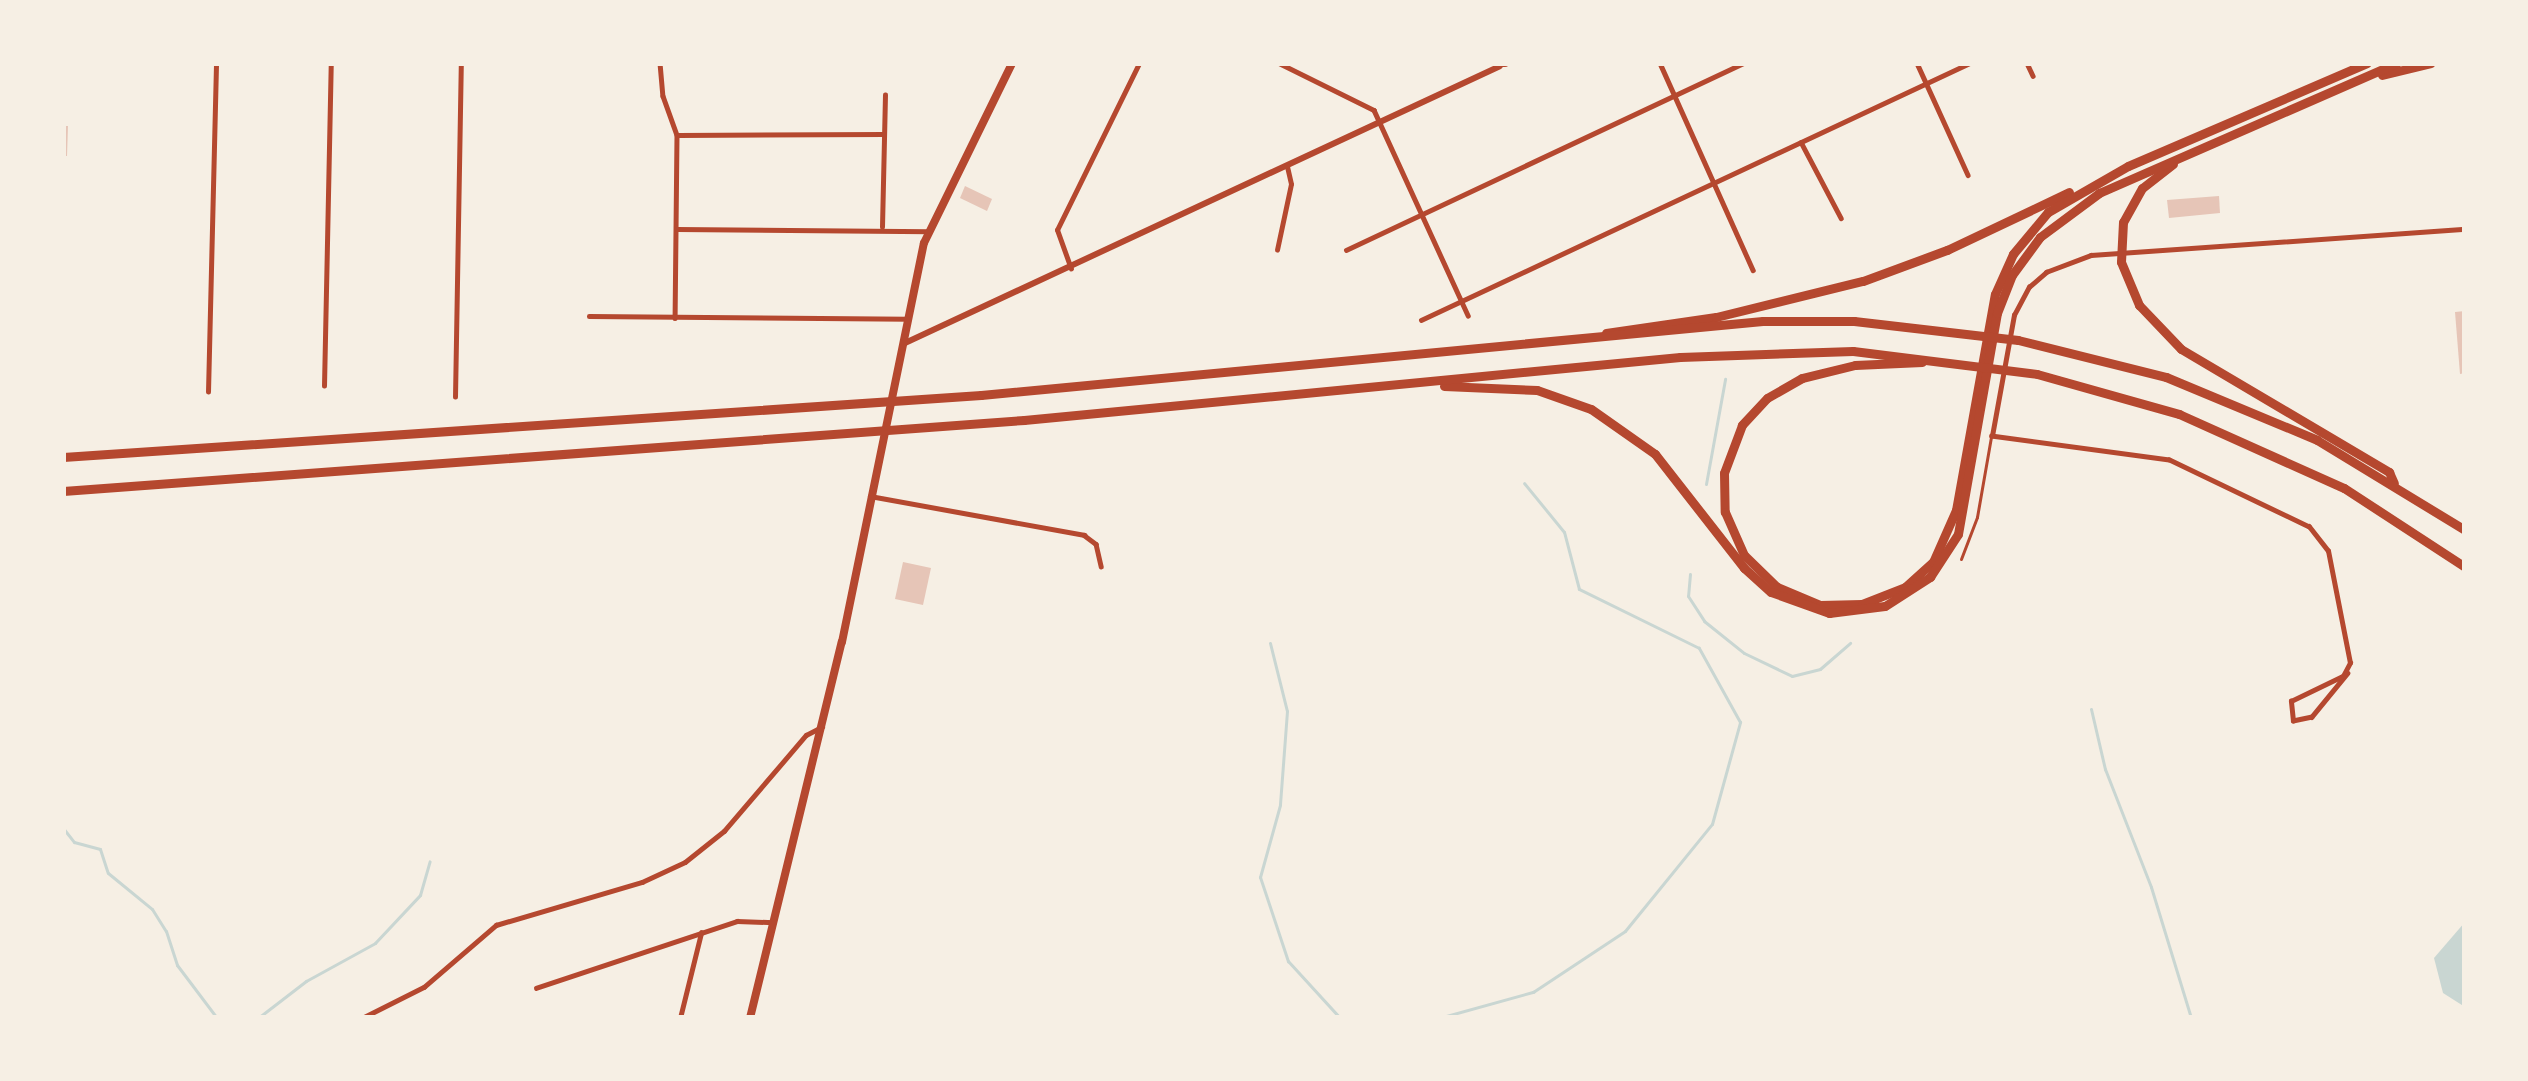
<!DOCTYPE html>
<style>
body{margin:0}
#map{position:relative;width:2528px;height:1081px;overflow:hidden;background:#f6efe4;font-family:"Public Sans",sans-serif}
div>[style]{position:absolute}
.water>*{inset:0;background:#c9d6d2}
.stream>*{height:3px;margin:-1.5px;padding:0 1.5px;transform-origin:1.5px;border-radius:1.5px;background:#c9d6d2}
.building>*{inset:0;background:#e6c5b7}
.service>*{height:3px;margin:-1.5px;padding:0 1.5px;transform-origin:1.5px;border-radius:1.5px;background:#b5482f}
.minor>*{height:4.5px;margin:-2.25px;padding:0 2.25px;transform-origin:2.25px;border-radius:2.25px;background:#b5482f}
.tertiary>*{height:6px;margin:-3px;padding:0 3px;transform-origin:3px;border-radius:3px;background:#b5482f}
.primary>*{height:8px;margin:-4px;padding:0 4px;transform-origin:4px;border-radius:4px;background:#b5482f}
.motorway>*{height:9px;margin:-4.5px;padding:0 4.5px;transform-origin:4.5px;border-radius:4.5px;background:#b5482f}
span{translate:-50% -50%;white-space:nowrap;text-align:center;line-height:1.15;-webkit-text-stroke:10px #f6efe4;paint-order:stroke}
.frame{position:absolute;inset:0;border:66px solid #f6efe4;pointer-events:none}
</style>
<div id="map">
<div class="water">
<div style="clip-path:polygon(2465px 922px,2465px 1007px,2443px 993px,2434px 958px)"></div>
</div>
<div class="stream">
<div style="left:1706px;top:484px;width:107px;rotate:-79.7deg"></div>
<div style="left:1690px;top:574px;width:22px;rotate:95deg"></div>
<div style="left:1688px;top:596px;width:30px;rotate:57deg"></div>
<div style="left:1704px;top:621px;width:51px;rotate:38.7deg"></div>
<div style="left:1744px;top:653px;width:53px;rotate:25.6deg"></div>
<div style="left:1792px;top:676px;width:29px;rotate:-14deg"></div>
<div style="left:1820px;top:669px;width:40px;rotate:-41deg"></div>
<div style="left:1270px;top:643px;width:70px;rotate:76deg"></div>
<div style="left:1287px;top:711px;width:94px;rotate:94.3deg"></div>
<div style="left:1280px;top:805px;width:75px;rotate:105.5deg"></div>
<div style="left:1260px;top:877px;width:89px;rotate:71.6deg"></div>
<div style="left:1288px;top:961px;width:77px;rotate:47.6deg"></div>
<div style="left:2091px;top:709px;width:62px;rotate:76.9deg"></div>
<div style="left:2105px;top:769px;width:127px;rotate:68.7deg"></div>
<div style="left:2151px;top:887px;width:137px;rotate:73deg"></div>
<div style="left:63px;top:828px;width:18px;rotate:52deg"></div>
<div style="left:74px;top:842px;width:27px;rotate:15deg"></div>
<div style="left:100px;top:849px;width:25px;rotate:72deg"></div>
<div style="left:108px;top:873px;width:57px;rotate:39.3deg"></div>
<div style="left:152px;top:909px;width:26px;rotate:58deg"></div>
<div style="left:166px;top:931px;width:36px;rotate:72deg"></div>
<div style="left:177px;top:965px;width:66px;rotate:53deg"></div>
<div style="left:258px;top:1018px;width:61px;rotate:-37.6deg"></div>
<div style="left:306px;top:981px;width:79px;rotate:-28.8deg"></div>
<div style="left:375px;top:943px;width:66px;rotate:-46.8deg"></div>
<div style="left:420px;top:895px;width:35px;rotate:-74deg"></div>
<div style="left:1439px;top:1018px;width:98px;rotate:-15.5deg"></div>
<div style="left:1533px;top:992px;width:110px;rotate:-33.5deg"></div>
<div style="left:1625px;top:931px;width:138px;rotate:-50.9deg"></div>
<div style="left:1712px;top:824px;width:106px;rotate:-74.6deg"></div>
<div style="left:1740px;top:722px;width:85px;rotate:-119deg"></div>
<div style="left:1699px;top:648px;width:134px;rotate:-153.8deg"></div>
<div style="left:1579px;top:589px;width:59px;rotate:-104.7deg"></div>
<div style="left:1564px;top:532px;width:63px;rotate:-129.2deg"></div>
</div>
<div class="building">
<div style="clip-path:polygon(63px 126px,68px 126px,67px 156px,63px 156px)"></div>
<div style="clip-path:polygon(965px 186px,992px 199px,987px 211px,960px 198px)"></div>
<div style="clip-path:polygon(2219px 196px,2220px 213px,2169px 218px,2167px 200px)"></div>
<div style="clip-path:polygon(2465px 311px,2465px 373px,2460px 374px,2455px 312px)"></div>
<div style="clip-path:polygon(903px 562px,931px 568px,923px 605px,895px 599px)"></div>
</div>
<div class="service">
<div style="left:1961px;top:559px;width:45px;rotate:-69.1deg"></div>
<div style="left:1977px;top:517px;width:81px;rotate:-80.1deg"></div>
</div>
<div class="minor">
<div style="left:660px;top:63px;width:33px;rotate:85deg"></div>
<div style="left:663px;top:96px;width:41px;rotate:70.3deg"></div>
<div style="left:677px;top:135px;width:183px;rotate:90.6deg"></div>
<div style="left:1279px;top:63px;width:106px;rotate:26.3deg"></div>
<div style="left:1374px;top:110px;width:226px;rotate:65.4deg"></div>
<div style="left:1660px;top:63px;width:227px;rotate:65.8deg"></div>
<div style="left:1917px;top:63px;width:123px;rotate:65.5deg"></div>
<div style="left:2027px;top:63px;width:14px;rotate:65deg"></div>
<div style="left:679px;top:135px;width:205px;rotate:-0.3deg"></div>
<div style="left:1801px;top:142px;width:86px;rotate:62.2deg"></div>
<div style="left:882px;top:227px;width:132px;rotate:-88.7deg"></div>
<div style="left:677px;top:229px;width:252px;rotate:0.5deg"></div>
<div style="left:1277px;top:250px;width:67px;rotate:-78deg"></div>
<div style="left:1291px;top:184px;width:18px;rotate:-103deg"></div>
<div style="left:1346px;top:250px;width:440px;rotate:-25.2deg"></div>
<div style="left:1071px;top:269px;width:41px;rotate:-109.7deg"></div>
<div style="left:1057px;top:230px;width:186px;rotate:-63.8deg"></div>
<div style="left:589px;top:316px;width:318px;rotate:0.5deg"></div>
<div style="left:1421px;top:320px;width:606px;rotate:-25.09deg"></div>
<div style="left:324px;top:386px;width:323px;rotate:-88.8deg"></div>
<div style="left:208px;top:392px;width:329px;rotate:-88.6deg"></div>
<div style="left:455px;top:397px;width:334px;rotate:-89deg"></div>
<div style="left:870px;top:496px;width:218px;rotate:10.3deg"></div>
<div style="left:1084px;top:535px;width:15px;rotate:37deg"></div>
<div style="left:1096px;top:544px;width:23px;rotate:77deg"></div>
<div style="left:2348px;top:673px;width:57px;rotate:129.3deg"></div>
<div style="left:2312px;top:717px;width:19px;rotate:168deg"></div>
<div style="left:2293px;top:721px;width:20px;rotate:-96deg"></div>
<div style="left:2291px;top:701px;width:58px;rotate:-25.7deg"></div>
<div style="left:2343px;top:676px;width:15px;rotate:-62deg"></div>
<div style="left:2350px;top:663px;width:114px;rotate:-101.1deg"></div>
<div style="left:2328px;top:551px;width:31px;rotate:-128deg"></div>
<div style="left:2309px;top:527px;width:155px;rotate:-154.4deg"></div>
<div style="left:2169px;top:460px;width:179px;rotate:-172.3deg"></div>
<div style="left:1992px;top:436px;width:123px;rotate:-79.7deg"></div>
<div style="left:2014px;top:315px;width:32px;rotate:-62deg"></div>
<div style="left:2029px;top:287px;width:23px;rotate:-41deg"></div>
<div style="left:2046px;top:272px;width:48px;rotate:-20.7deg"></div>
<div style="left:2091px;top:255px;width:375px;rotate:-4deg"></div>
<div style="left:536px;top:988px;width:212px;rotate:-18.4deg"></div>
<div style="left:737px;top:921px;width:36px;rotate:2deg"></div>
<div style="left:362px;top:1018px;width:69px;rotate:-26.6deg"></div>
<div style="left:424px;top:987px;width:95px;rotate:-40.7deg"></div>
<div style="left:496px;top:925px;width:152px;rotate:-16.4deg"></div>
<div style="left:642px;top:882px;width:47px;rotate:-24.9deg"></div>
<div style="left:685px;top:862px;width:50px;rotate:-38.5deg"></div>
<div style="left:724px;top:831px;width:126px;rotate:-49.5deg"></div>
<div style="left:806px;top:735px;width:18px;rotate:-27deg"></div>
<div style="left:680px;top:1018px;width:88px;rotate:-76.1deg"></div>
</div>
<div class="tertiary">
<div style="left:905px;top:343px;width:656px;rotate:-24.96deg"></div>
</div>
<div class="primary">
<div style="left:1497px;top:63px;width:8px"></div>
<div style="left:750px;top:1018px;width:387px;rotate:-76.3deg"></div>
<div style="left:842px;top:642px;width:407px;rotate:-78.4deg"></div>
<div style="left:924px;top:243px;width:200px;rotate:-63.9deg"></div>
</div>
<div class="motorway">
<div style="left:2382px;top:75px;width:50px;rotate:-13.8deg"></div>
<div style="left:2173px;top:164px;width:39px;rotate:142deg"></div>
<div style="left:2142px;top:188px;width:39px;rotate:119deg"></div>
<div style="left:2123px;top:222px;width:40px;rotate:92.9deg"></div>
<div style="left:2121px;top:262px;width:47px;rotate:67.3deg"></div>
<div style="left:2139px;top:305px;width:61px;rotate:46.3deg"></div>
<div style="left:2181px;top:349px;width:242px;rotate:30.6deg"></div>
<div style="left:2389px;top:472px;width:12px;rotate:66deg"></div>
<div style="left:1606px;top:333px;width:111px;rotate:-8.3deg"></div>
<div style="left:1716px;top:317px;width:151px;rotate:-13.8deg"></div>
<div style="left:1863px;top:281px;width:90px;rotate:-20.3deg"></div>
<div style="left:1947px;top:250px;width:135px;rotate:-25.4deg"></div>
<div style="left:1922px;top:362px;width:67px;rotate:177.4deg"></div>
<div style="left:1855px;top:365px;width:55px;rotate:166.2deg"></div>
<div style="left:1802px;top:378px;width:40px;rotate:150.3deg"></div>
<div style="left:1767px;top:398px;width:37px;rotate:133deg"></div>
<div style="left:1742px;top:425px;width:51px;rotate:110.6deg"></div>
<div style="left:1724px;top:473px;width:39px;rotate:89deg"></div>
<div style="left:1725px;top:512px;width:47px;rotate:66.2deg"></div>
<div style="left:1744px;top:555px;width:46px;rotate:44.1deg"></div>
<div style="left:1777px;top:587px;width:47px;rotate:22.7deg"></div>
<div style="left:1820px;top:605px;width:42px;rotate:-1.4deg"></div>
<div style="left:1862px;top:604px;width:46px;rotate:-21.6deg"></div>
<div style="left:1905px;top:587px;width:38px;rotate:-42deg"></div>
<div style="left:1933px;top:562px;width:57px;rotate:-66.1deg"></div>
<div style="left:1956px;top:510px;width:219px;rotate:-79.8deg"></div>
<div style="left:1995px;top:294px;width:44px;rotate:-65.8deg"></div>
<div style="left:2013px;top:254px;width:55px;rotate:-50.2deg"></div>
<div style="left:2048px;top:212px;width:92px;rotate:-29.9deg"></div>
<div style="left:2128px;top:166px;width:260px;rotate:-23.3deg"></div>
<div style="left:1444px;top:386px;width:93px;rotate:2.5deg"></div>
<div style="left:1537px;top:390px;width:57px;rotate:19.4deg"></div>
<div style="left:1591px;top:409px;width:78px;rotate:35.1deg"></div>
<div style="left:1655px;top:454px;width:145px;rotate:52deg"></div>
<div style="left:1744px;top:568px;width:36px;rotate:42deg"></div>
<div style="left:1771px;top:592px;width:62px;rotate:19.9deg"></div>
<div style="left:1829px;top:613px;width:56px;rotate:-7.1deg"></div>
<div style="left:1885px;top:606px;width:54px;rotate:-32.8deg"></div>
<div style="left:1930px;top:577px;width:51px;rotate:-56.9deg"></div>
<div style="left:1958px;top:534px;width:224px;rotate:-80deg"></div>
<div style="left:1997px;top:313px;width:41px;rotate:-68.5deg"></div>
<div style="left:2012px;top:275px;width:47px;rotate:-53.6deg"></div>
<div style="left:2040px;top:237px;width:74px;rotate:-36.7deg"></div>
<div style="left:2099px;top:193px;width:325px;rotate:-23.6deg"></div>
<div style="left:63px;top:457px;width:920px;rotate:-3.86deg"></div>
<div style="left:981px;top:395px;width:785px;rotate:-5.41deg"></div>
<div style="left:1763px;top:321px;width:91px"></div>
<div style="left:1854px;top:321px;width:165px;rotate:6.6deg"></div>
<div style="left:2018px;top:340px;width:153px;rotate:14deg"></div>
<div style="left:2166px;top:377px;width:164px;rotate:22.6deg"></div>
<div style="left:2317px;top:440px;width:173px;rotate:31.3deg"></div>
<div style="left:63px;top:491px;width:964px;rotate:-4.23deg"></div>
<div style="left:1024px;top:420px;width:659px;rotate:-5.49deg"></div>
<div style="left:1680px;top:357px;width:173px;rotate:-2deg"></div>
<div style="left:1853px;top:351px;width:185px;rotate:7.1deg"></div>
<div style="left:2037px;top:374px;width:148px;rotate:15.7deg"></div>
<div style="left:2179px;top:414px;width:181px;rotate:24.2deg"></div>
<div style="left:2344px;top:488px;width:145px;rotate:33.1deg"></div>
</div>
<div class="frame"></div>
</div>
